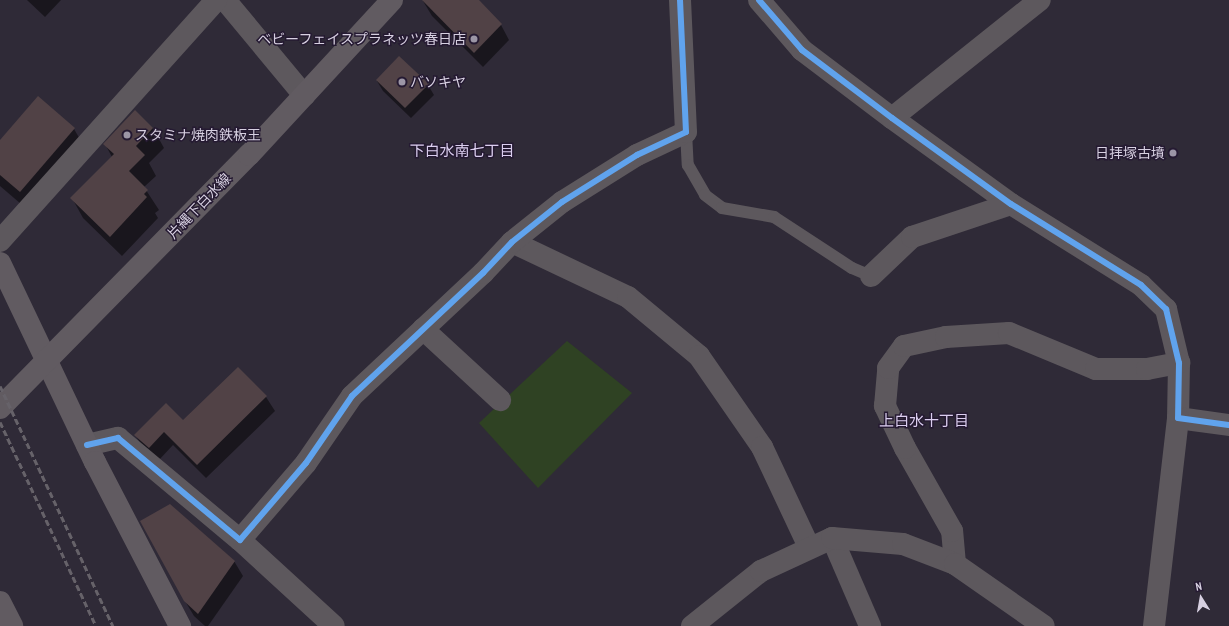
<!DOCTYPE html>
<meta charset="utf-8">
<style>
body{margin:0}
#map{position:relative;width:1229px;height:626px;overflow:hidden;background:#2f2a37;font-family:"PT Sans Narrow","Noto Sans JP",sans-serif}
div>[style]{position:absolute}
.green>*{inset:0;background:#2f4223}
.shadow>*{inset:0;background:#0007}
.building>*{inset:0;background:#514246}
.lane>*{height:12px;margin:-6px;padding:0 6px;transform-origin:6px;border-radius:6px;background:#5d585d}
.street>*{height:22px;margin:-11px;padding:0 11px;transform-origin:11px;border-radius:11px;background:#5d585d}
.secondary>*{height:22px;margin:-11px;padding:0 11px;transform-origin:11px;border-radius:11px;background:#615b61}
.rail>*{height:3px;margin-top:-1.5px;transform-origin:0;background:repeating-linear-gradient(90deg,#666269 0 6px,transparent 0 9px)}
.cycleway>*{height:6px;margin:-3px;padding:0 3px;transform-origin:3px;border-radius:3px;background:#60a3ed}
.dots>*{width:11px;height:11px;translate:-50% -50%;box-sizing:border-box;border:2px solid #251a32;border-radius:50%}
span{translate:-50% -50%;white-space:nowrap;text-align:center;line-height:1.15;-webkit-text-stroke:3px #251a32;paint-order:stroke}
.poi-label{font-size:14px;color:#d7d0e1}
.right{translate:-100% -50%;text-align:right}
.left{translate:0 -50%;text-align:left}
.street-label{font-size:14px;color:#d7d0e1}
.neighbourhood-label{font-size:15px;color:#dbceef}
.north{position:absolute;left:1181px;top:578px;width:40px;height:40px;-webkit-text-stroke:3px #251a32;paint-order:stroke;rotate:349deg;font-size:11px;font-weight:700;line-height:16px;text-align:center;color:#d7d0e1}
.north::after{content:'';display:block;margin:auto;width:14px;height:18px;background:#d7d0e1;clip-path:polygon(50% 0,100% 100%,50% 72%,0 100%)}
</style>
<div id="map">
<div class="green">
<div style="clip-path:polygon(567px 341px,632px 393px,538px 488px,479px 423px)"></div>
</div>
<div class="shadow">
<div style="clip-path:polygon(27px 0,61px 0,45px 17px)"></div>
<div style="clip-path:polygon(477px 0,501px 25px,509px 40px,483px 67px,432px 16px,423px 1px)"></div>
<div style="clip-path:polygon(377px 81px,428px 85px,434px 95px,411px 118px,383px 91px)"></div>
<div style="clip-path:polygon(153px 128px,164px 148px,149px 163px,156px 176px,144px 187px,159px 210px,155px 213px,158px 218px,122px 256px,83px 218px,72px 198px,112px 157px,105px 144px)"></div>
<div style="clip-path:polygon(74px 129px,88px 153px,35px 216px,0 186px,0 142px)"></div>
<div style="clip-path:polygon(238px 368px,266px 397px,275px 411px,206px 478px,173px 445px,158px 461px,144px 449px,136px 436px,183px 422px)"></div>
<div style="clip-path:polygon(234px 561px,243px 576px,208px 626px,205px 626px,194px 616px,185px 601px)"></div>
</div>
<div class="building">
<div style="clip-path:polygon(422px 0,479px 0,502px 24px,474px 53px)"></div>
<div style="clip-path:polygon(399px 56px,429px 84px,405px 108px,376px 80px)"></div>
<div style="clip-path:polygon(38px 96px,75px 128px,20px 192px,0 175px,0 140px)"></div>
<div style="clip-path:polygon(135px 110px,153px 128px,136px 146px,145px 155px,129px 171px,148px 190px,144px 194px,147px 197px,110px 237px,70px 198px,114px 154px,103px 144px)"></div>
<div style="clip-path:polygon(238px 367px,267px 396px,197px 465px,164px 432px,149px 448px,134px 435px,166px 403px,183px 420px)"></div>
<div style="clip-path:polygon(170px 504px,235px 561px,198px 614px,184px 601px,140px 521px)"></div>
</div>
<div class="lane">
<div style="left:686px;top:132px;width:33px;rotate:87deg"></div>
<div style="left:688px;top:165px;width:34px;rotate:60deg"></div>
<div style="left:705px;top:195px;width:21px;rotate:37deg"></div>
<div style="left:722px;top:208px;width:53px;rotate:9.8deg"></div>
<div style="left:774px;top:217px;width:93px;rotate:33.2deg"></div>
<div style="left:852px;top:268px;width:21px;rotate:23deg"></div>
</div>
<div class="street">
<div style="left:225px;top:0;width:124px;rotate:50.3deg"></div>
<div style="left:759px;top:0;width:66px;rotate:49.3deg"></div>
<div style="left:802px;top:50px;width:113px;rotate:37.1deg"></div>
<div style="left:892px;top:118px;width:147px;rotate:35.9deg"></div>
<div style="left:1011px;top:204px;width:153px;rotate:31.9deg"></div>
<div style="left:1141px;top:285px;width:35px;rotate:44deg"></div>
<div style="left:1166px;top:309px;width:56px;rotate:76.5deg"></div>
<div style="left:1179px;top:363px;width:55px;rotate:91deg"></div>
<div style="left:1178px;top:418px;width:51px;rotate:7.8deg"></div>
<div style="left:892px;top:118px;width:189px;rotate:-38.6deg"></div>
<div style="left:0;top:241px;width:324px;rotate:-48.1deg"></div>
<div style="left:512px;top:242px;width:128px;rotate:25.4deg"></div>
<div style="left:628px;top:297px;width:92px;rotate:39.7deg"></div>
<div style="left:699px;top:356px;width:111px;rotate:55.3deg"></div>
<div style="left:762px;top:447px;width:110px;rotate:64.8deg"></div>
<div style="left:871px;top:276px;width:57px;rotate:-43.6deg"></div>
<div style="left:912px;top:237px;width:104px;rotate:-18.4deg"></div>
<div style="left:423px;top:329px;width:105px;rotate:42.7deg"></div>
<div style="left:87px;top:445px;width:32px;rotate:-13deg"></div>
<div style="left:118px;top:438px;width:159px;rotate:39.9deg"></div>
<div style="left:240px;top:540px;width:101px;rotate:-49.4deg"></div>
<div style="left:306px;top:463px;width:81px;rotate:-55.5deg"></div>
<div style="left:352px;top:396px;width:180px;rotate:-43.2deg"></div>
<div style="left:483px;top:273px;width:42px;rotate:-46.9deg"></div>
<div style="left:512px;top:242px;width:64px;rotate:-38.7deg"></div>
<div style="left:562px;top:202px;width:89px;rotate:-32.1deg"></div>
<div style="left:637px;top:155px;width:54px;rotate:-25.1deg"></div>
<div style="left:686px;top:132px;width:132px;rotate:-92.6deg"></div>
<div style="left:832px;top:538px;width:96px;rotate:66.6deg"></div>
<div style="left:240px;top:540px;width:127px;rotate:42.5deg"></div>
<div style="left:955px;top:564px;width:33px;rotate:-95deg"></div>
<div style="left:952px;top:531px;width:95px;rotate:-119.5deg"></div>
<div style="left:905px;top:448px;width:47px;rotate:-115.5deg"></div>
<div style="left:885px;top:406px;width:38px;rotate:-85deg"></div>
<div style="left:888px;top:368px;width:27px;rotate:-54deg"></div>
<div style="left:904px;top:346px;width:43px;rotate:-12.1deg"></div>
<div style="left:946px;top:337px;width:63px;rotate:-3.6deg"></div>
<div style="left:1009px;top:333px;width:94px;rotate:22.5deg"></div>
<div style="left:1096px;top:369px;width:51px"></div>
<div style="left:1147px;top:369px;width:33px;rotate:-11deg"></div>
<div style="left:692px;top:626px;width:88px;rotate:-38.6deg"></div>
<div style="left:761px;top:571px;width:78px;rotate:-24.9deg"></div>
<div style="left:832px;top:538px;width:71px;rotate:4.8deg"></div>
<div style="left:903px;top:544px;width:56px;rotate:21deg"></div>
<div style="left:955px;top:564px;width:108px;rotate:34.9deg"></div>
<div style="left:1154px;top:626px;width:209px;rotate:-83.4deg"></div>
</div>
<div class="secondary">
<div style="left:0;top:263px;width:221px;rotate:64.5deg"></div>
<div style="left:95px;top:462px;width:185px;rotate:62.6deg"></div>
<div style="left:0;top:408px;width:355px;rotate:-45.5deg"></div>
<div style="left:249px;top:155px;width:211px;rotate:-47.3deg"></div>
<div style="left:0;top:602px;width:27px;rotate:63deg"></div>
</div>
<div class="rail">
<div style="left:0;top:386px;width:265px;rotate:64.8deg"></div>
<div style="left:0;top:422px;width:225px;rotate:64.8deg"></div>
</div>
<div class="cycleway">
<div style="left:759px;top:0;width:66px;rotate:49.3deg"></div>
<div style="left:802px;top:50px;width:113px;rotate:37.1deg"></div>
<div style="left:892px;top:118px;width:147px;rotate:35.9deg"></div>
<div style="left:1011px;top:204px;width:153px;rotate:31.9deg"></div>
<div style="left:1141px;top:285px;width:35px;rotate:44deg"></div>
<div style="left:1166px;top:309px;width:56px;rotate:76.5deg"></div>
<div style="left:1179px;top:363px;width:55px;rotate:91deg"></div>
<div style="left:1178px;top:418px;width:51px;rotate:7.8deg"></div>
<div style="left:87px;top:445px;width:32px;rotate:-13deg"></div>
<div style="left:118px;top:438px;width:159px;rotate:39.9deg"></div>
<div style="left:240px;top:540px;width:101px;rotate:-49.4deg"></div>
<div style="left:306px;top:463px;width:81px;rotate:-55.5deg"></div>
<div style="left:352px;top:396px;width:180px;rotate:-43.2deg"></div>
<div style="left:483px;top:273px;width:42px;rotate:-46.9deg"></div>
<div style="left:512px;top:242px;width:64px;rotate:-38.7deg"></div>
<div style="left:562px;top:202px;width:89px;rotate:-32.1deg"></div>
<div style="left:637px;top:155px;width:54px;rotate:-25.1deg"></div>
<div style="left:686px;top:132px;width:132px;rotate:-92.6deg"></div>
</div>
<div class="dots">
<div style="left:474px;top:39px;background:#9c96a6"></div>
<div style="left:402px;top:82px;background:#9c96a6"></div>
<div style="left:127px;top:135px;background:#9c96a6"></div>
<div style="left:1173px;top:153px;background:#9c96a6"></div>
</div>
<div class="poi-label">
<span class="right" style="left:466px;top:39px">ベビーフェイスプラネッツ春日店</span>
<span class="left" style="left:410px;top:82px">バソキヤ</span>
<span class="left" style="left:135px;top:135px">スタミナ焼肉鉄板王</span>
<span class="right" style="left:1165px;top:153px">日拝塚古墳</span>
</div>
<div class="street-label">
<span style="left:199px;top:206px;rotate:-46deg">片縄下白水線</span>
</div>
<div class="neighbourhood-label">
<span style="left:462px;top:151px">下白水南七丁目</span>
<span style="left:924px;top:421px">上白水十丁目</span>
</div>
<div class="north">N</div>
</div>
